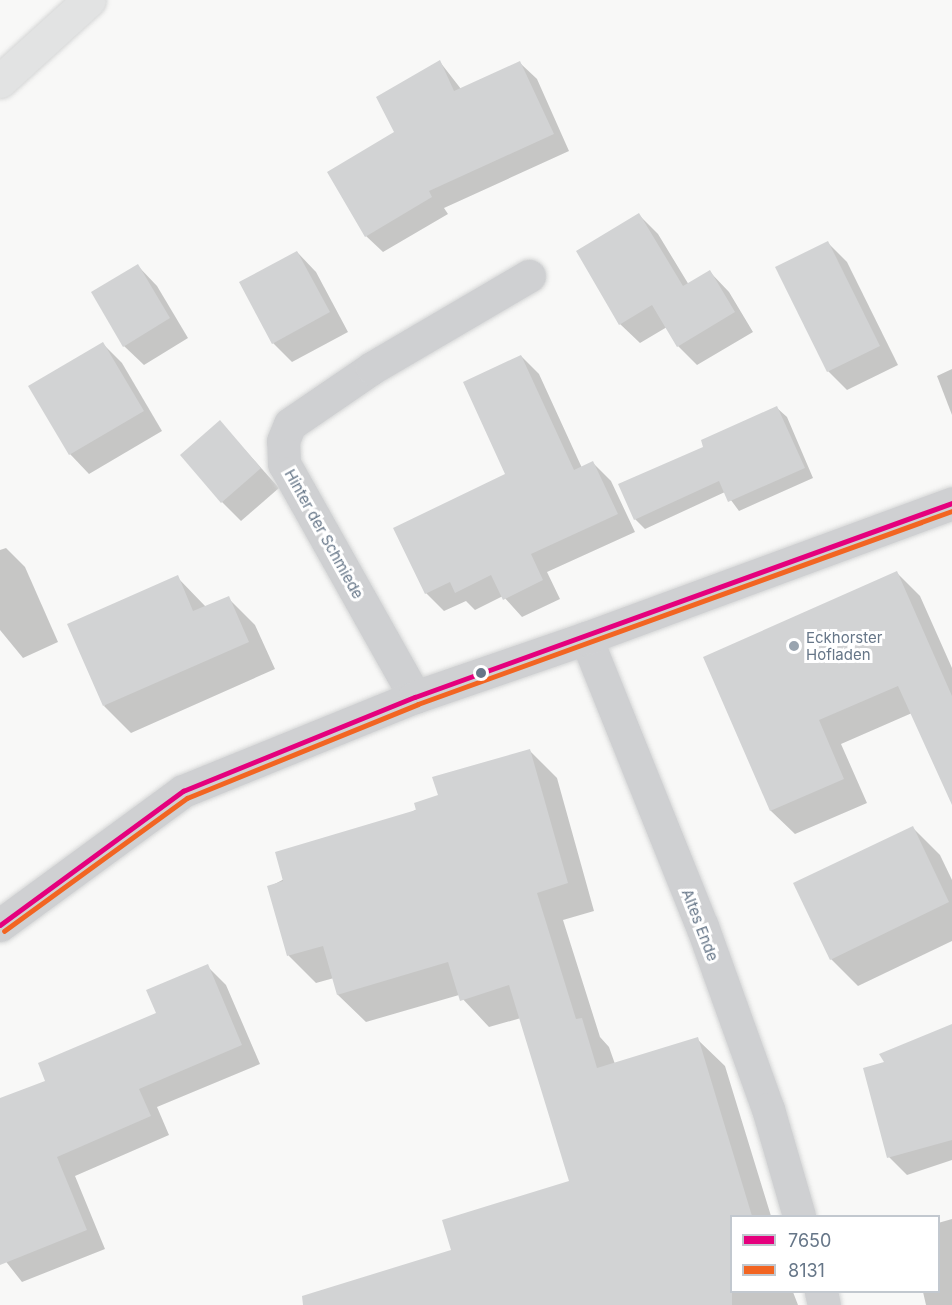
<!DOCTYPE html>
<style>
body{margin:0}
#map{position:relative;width:952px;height:1305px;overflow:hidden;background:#f8f8f7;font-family:Inter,sans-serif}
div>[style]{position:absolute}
.shadow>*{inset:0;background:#0003}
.building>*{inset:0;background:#d2d3d4}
.roads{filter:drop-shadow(0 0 2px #d5d6d6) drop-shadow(0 0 2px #d5d6d6)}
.street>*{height:33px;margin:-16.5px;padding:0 16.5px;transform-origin:16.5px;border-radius:16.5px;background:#cfd0d2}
.primary>*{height:33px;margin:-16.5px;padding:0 16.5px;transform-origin:16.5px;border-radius:16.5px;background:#e2e3e3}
.bus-1>*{height:4.5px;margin:-2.25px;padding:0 2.25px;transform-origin:2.25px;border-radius:2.25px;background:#e5007d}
.bus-2>*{height:4.5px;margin:-2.25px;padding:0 2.25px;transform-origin:2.25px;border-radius:2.25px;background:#f26522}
.dots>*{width:16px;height:16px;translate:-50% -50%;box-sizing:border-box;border:3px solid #fff;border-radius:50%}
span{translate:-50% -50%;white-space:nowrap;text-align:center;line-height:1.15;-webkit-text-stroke:6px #fff;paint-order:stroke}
.street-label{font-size:15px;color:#667688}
.poi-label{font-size:15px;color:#667688}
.left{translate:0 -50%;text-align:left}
.legend{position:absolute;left:730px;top:1215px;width:210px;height:78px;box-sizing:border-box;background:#fff;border:2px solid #c2c8cf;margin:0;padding:8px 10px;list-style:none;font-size:18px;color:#667688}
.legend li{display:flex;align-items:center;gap:12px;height:30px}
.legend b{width:30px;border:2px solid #c2c8cf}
</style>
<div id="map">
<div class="shadow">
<div style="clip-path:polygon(440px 62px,461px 89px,520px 63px,537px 79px,569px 151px,444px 208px,448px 214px,383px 252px,366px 236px,396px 133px)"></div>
<div style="clip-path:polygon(639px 215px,658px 234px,689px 285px,710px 272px,729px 292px,753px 332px,697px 365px,678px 346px,667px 327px,640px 343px,620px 324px)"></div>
<div style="clip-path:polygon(828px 243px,847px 262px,898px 365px,847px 390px,828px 371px)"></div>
<div style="clip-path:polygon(297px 252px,316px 272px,348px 332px,292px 362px,273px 343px)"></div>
<div style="clip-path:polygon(138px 266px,157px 286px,188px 338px,144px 365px,124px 346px)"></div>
<div style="clip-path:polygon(103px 344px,122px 363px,162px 431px,89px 474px,70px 454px,31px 386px)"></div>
<div style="clip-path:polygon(521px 356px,539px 374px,582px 468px,593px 463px,611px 481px,635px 532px,547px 572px,560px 599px,522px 617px,503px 596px,475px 610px,466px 601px,444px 611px,426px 593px,507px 475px)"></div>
<div style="clip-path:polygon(952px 369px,952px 415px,937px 376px)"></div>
<div style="clip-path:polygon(777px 408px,787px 417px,813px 478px,739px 511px,725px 492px,645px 529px,635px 519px,705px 447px)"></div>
<div style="clip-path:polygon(220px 422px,279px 488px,241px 521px,222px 502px)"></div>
<div style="clip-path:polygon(6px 548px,25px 567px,58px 642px,23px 658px,0 630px,0 550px)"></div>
<div style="clip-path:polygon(897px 573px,920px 596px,952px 668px,952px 800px,912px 713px,841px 744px,867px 803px,795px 834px,771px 811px,705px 657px)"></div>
<div style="clip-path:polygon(177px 577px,206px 607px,228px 598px,255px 625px,275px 669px,131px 733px,104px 706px)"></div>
<div style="clip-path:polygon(529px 750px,557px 778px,594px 911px,563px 920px,600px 1037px,609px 1047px,615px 1064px,697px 1039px,725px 1066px,771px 1216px,732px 1216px,732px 1292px,793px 1292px,798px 1305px,365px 1305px,571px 1182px,521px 1018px,489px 1027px,459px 995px,366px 1022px,338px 995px,334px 978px,316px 983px,289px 956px,269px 887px)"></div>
<div style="clip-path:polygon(913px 828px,940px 855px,952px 880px,952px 941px,858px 986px,831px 959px)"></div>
<div style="clip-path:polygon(207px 966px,226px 985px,260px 1064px,157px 1107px,169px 1135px,75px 1176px,105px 1249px,22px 1282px,0 1254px,0 1100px,47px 1082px,158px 1014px)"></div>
<div style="clip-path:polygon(952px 1025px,952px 1160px,907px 1175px,889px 1157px,886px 1063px)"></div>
<div style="clip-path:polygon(952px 1219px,952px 1305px,926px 1305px,923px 1292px,938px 1292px,938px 1223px)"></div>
</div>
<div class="building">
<div style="clip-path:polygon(440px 60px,454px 91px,520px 61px,554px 134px,429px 191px,432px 197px,365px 237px,327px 172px,394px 132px,376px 97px)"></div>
<div style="clip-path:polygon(639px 213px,683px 286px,710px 270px,735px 312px,677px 347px,652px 305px,619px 325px,576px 251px)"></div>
<div style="clip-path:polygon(828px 241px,880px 346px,827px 372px,775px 267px)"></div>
<div style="clip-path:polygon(297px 251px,330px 312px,272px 344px,239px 282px)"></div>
<div style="clip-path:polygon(138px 264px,170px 318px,123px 347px,91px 292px)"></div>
<div style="clip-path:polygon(103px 342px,144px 411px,69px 455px,28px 386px)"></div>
<div style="clip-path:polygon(521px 355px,574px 470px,593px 461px,618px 514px,531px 554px,543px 580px,503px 600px,491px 575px,455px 593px,450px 582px,425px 594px,393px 528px,505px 474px,463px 382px)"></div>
<div style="clip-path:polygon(777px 406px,805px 468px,728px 502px,719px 481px,634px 520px,618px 484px,703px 447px,701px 440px)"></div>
<div style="clip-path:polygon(220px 420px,261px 468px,221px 503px,180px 455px)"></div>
<div style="clip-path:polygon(897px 571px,952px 696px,952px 805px,898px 686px,819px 720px,844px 779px,770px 811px,703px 657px)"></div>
<div style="clip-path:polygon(178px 575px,193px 611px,229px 596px,249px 642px,103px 706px,67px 624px)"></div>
<div style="clip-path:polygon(530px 749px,568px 883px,537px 893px,576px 1019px,582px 1018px,597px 1068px,698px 1037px,752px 1216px,732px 1216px,732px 1305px,303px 1305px,302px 1296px,451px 1250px,442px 1220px,569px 1181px,509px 985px,460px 1001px,448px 962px,337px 995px,323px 946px,287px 956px,267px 886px,283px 881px,275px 852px,416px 810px,414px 803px,438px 795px,432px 777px)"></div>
<div style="clip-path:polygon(913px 826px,949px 902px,830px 960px,793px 883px)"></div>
<div style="clip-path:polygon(208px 964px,242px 1045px,139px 1089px,151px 1116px,57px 1157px,87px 1230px,0 1265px,0 1098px,45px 1081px,38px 1063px,156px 1013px,146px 990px)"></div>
<div style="clip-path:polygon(952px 1024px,952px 1140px,887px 1158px,863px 1068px,884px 1062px,879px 1054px)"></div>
</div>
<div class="roads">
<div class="street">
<div style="left:586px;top:638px;width:310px;rotate:68.1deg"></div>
<div style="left:702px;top:926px;width:195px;rotate:70.2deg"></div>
<div style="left:768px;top:1109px;width:111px;rotate:73.8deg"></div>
<div style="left:415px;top:697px;width:267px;rotate:-119.3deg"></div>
<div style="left:284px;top:464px;width:23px;rotate:-92deg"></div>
<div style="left:283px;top:441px;width:18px;rotate:-68deg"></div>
<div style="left:290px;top:424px;width:99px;rotate:-34.3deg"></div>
<div style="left:372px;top:368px;width:182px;rotate:-30.4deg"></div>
<div style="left:0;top:925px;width:227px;rotate:-36.2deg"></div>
<div style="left:183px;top:791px;width:250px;rotate:-22.1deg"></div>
<div style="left:415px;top:697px;width:181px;rotate:-19deg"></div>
<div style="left:586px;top:638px;width:390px;rotate:-20.2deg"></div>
<div style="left:821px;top:1292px;width:13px;rotate:77deg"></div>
</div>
<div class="primary">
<div style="left:0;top:81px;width:120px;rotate:-42.3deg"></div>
</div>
</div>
<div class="bus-1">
<div style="left:0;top:925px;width:227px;rotate:-36.2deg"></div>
<div style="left:183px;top:791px;width:250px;rotate:-22.1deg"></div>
<div style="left:415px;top:697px;width:571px;rotate:-19.86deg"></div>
</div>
<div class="bus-2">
<div style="left:4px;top:931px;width:226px;rotate:-36deg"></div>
<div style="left:187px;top:798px;width:249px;rotate:-22.1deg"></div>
<div style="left:418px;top:704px;width:568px;rotate:-19.87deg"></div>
</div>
<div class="dots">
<div style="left:794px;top:646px;background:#99a4af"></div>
<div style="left:481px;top:673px;background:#667688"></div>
</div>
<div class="street-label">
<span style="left:324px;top:534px;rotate:61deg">Hinter der Schmiede</span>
<span style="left:700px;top:925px;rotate:69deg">Altes Ende</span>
</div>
<div class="poi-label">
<span class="left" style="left:806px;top:646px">Eckhorster<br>Hofladen</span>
</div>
<ul class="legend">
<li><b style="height:8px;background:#e5007d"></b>7650</li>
<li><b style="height:8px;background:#f26522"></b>8131</li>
</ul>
</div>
